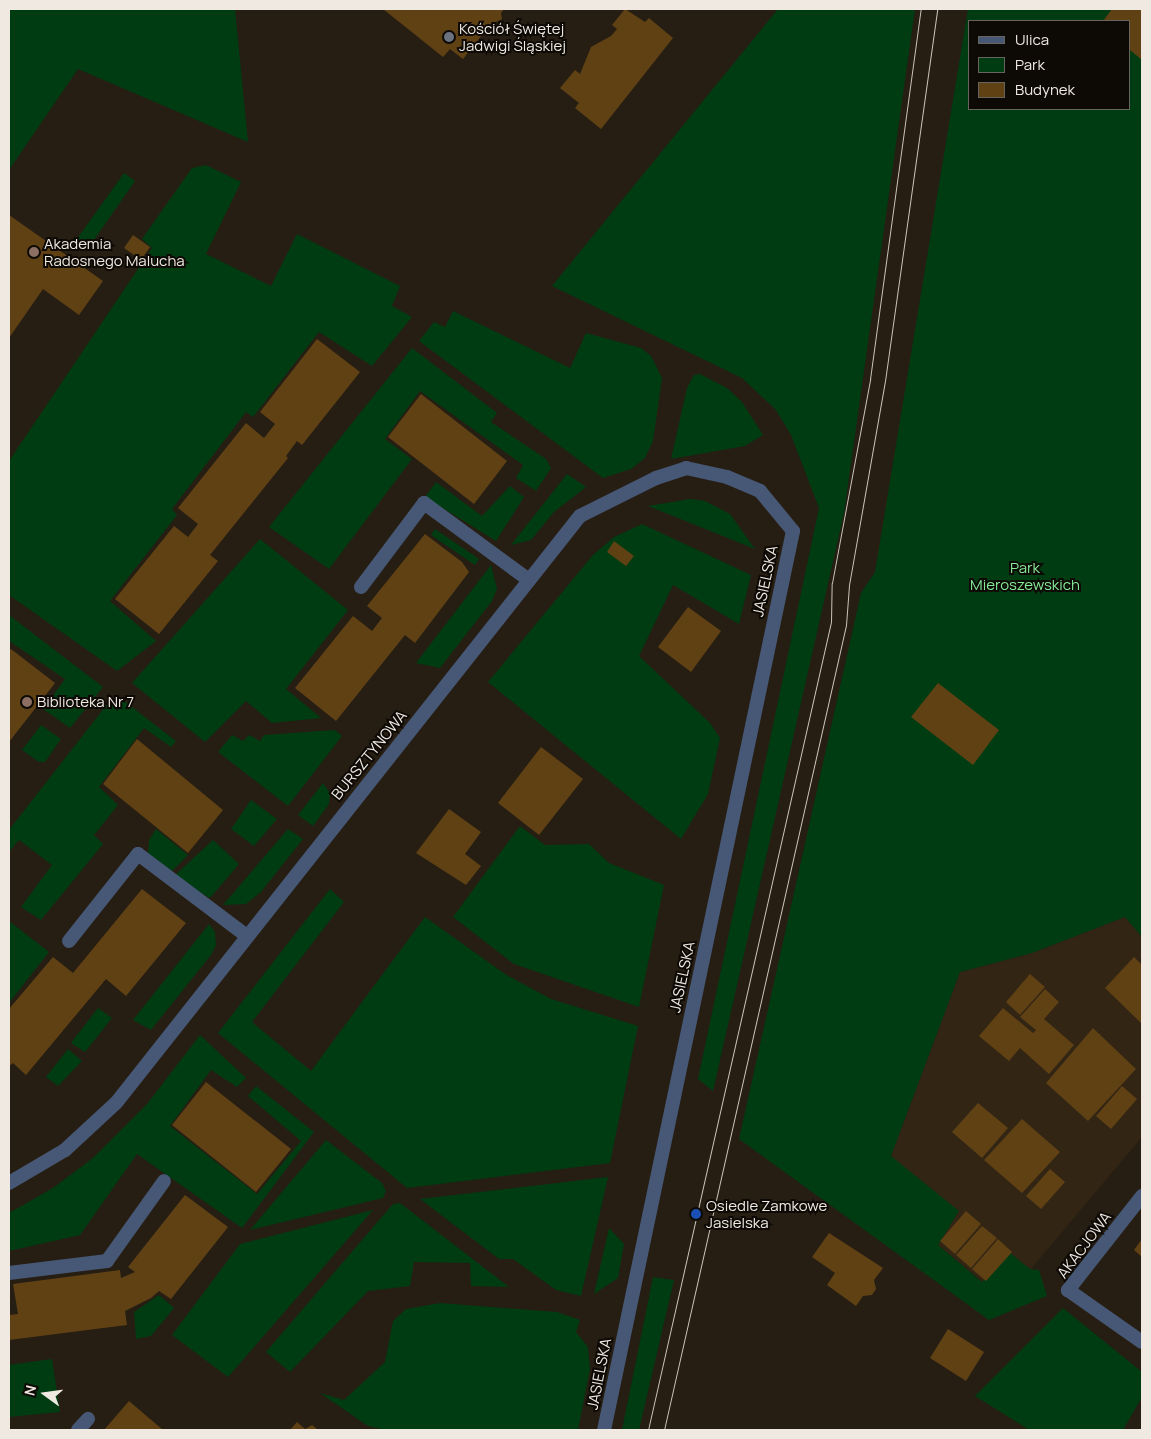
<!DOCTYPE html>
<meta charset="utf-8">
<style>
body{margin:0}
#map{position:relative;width:1151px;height:1439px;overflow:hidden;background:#271e13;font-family:Manrope,sans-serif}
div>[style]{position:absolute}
.built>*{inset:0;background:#322514}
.green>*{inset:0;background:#003c12}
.building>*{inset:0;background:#5f4114}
.minor>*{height:14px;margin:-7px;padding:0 7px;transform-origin:7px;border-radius:7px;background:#465876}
.tram>*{height:1px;margin:-0.5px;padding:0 0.5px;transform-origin:0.5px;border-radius:0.5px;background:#cbc4bc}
.dots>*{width:14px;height:14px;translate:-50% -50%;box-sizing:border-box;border:2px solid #0d0905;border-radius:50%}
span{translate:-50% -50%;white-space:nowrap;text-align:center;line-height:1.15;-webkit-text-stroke:4px #0d0905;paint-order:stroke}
.poi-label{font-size:15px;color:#efe9e1}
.left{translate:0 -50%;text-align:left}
.park-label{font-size:15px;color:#84ea96}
.street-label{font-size:15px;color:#efe9e1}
.frame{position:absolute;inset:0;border:10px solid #efe9e1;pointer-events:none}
.legend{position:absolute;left:968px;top:20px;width:162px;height:90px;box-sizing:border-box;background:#0d0905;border:1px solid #67635d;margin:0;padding:6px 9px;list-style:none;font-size:15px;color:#efe9e1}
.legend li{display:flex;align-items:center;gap:10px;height:25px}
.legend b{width:25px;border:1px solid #67635d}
.north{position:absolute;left:20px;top:1369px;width:50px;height:50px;-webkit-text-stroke:4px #0d0905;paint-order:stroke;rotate:284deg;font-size:14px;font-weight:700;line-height:20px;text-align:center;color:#efe9e1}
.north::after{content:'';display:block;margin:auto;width:18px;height:22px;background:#efe9e1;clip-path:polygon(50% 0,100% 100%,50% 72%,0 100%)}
</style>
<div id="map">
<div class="built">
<div style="clip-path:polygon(1125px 917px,1142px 937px,1142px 1137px,1030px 1270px,1009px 1252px,983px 1282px,938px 1245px,891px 1156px,960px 972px,1032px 953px)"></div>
</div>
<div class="green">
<div style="clip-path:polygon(9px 9px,235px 9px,248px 142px,78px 69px,9px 170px)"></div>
<div style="clip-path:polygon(778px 9px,915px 9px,844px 513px,713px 1091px,698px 1079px,819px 508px,791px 435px,776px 410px,742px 378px,552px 286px)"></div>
<div style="clip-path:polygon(evenodd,968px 9px,1142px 9px,1142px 937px,1125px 917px,1032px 953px,960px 972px,891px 1156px,959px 1211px,938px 1245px,982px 1282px,1009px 1252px,1030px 1269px,1039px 1270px,1047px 1296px,989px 1320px,739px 1139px,861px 593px,875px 572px,968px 9px,970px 21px,1130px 21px,1130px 109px,970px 109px,970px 21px)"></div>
<div style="clip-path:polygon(206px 165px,241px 182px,206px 254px,271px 286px,297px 234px,400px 286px,392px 306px,412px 317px,372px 366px,319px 332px,253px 417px,246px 412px,172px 509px,177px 515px,110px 601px,156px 641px,117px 671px,9px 595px,9px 461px,152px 248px,142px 239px,192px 168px)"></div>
<div style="clip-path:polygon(124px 173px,135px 181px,87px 250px,74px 243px)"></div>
<div style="clip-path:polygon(453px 311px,570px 368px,586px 333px,641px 348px,651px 356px,662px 378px,653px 441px,645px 458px,631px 469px,603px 478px,419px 341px,434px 322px,445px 327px)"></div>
<div style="clip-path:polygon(412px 348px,497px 413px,491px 422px,546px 459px,551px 468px,536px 491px,516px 478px,523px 465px,420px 391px,385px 439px,412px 459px,329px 569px,269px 527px)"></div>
<div style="clip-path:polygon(700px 374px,727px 388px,742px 402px,763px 435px,745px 446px,671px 459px,687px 388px,694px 375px)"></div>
<div style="clip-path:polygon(567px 474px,586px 487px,554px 512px,531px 540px,511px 545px)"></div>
<div style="clip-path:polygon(436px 482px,482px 516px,510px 486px,524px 497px,496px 541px,425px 497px)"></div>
<div style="clip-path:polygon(690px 499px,705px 501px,730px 514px,755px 549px,648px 506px)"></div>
<div style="clip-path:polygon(642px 524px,751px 575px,739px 624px,673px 585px,639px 656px,710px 723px,720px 738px,708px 794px,681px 839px,488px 682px,593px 555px,614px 537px)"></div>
<div style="clip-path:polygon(435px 529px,479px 559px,475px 565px,431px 535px)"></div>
<div style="clip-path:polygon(260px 539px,348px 610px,286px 689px,321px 718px,272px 723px,246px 701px,205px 742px,132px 683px)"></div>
<div style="clip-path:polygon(491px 565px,497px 589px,492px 601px,440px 668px,416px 663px)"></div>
<div style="clip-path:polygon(9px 615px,103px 687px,70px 728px,43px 709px,65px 679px,9px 641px)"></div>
<div style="clip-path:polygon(119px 697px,176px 741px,171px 747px,144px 728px,99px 787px,118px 805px,94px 835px,103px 844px,41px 920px,21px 907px,52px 865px,19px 840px,9px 852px,9px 830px,112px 698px)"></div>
<div style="clip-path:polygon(41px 725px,61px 739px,45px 762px,39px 762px,22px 750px)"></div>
<div style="clip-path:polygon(335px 730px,342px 736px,288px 806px,218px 752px,232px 735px,243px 741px,249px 735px,260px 741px,264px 735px)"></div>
<div style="clip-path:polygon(323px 783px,330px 793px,329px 804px,313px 826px,298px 815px)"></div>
<div style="clip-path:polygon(251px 800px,277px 819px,254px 846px,231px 829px)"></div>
<div style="clip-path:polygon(520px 826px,545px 845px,589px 844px,609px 863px,664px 885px,639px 1007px,514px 964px,453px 917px)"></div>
<div style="clip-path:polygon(156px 829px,188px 855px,170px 873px,148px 855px,149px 840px)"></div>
<div style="clip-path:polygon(288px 829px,303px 839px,261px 892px,246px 904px,223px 905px)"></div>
<div style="clip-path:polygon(213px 840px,239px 864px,210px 898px,173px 877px)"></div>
<div style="clip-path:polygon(330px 889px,344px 902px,252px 1022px,311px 1071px,425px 917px,505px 974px,551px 999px,638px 1026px,610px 1163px,407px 1188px,218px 1033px)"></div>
<div style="clip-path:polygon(9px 921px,49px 952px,9px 1003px)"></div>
<div style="clip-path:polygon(209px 924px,215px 932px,216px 945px,211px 955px,151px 1030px,133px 1020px)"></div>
<div style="clip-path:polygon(98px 1008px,112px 1018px,85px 1052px,71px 1043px)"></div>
<div style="clip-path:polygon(200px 1035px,246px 1078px,237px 1087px,211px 1070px,170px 1126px,257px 1194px,301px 1141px,248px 1096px,256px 1086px,314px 1132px,242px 1228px,137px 1154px,80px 1235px,9px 1251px,9px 1213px,53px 1188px,93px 1158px,147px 1104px)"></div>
<div style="clip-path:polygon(68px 1049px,82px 1061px,58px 1086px,46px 1077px)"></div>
<div style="clip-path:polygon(326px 1140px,382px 1183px,386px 1191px,383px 1198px,250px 1230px)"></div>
<div style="clip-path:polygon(608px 1177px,581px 1296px,556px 1290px,513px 1259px,499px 1259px,420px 1199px)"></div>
<div style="clip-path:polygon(400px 1203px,509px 1287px,471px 1286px,470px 1263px,414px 1262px,410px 1286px,368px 1291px,290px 1372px,266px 1352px,393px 1204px)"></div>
<div style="clip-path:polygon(373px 1210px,228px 1377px,172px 1335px,240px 1244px)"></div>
<div style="clip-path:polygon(609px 1228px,624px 1244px,618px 1278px,594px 1294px)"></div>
<div style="clip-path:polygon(653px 1277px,674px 1280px,639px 1430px,622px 1430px)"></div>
<div style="clip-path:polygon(159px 1295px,174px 1308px,151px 1336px,136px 1339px,134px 1312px)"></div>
<div style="clip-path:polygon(440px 1303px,557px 1312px,580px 1320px,576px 1332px,588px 1347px,590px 1369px,578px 1430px,386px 1430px,368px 1426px,320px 1393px,344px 1400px,385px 1362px,393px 1321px,406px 1309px)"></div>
<div style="clip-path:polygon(1063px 1308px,1142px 1372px,1142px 1397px,1123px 1430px,1029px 1430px,975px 1396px)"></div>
<div style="clip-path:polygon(52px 1359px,60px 1412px,9px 1417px,9px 1365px)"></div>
</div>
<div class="building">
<div style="clip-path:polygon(383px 9px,504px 9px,501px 13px,502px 19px,490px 25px,463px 59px,450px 49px,443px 57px)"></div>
<div style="clip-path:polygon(625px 9px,645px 22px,649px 18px,673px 38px,601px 129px,575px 108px,579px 103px,560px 88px,575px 70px,580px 74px,591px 47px,611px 36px,617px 29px,612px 25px)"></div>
<div style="clip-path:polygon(1112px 9px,1142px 9px,1142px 60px,1130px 50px,1130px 21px,1103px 21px)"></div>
<div style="clip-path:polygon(9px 215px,103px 281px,79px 315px,43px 289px,9px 338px)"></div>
<div style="clip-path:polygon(133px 235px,150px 247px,141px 260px,124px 248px)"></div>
<div style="clip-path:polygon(317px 339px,360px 372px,302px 445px,297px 441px,286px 456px,288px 458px,210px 555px,218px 561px,159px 634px,115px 599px,174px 526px,188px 537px,198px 524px,178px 508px,246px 423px,264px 438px,275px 424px,260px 412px)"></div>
<div style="clip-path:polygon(421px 394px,507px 461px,474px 504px,388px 437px)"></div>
<div style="clip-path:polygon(425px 534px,462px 562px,469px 572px,415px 643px,405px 635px,336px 721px,295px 688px,353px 616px,372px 631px,382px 618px,367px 606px)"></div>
<div style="clip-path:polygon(614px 541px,634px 556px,626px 566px,607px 552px)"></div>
<div style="clip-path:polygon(688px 607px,721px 631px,691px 672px,658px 647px)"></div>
<div style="clip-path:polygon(11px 649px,55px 683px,9px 742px,9px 651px)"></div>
<div style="clip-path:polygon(938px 683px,999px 730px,973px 765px,911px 717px)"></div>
<div style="clip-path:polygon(137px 739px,223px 810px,188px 853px,103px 784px)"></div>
<div style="clip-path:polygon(541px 747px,583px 779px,539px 835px,498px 803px)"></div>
<div style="clip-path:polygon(449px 809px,481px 832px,465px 854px,481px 866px,466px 885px,416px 853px)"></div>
<div style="clip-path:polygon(142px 889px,186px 923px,126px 996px,106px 979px,26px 1075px,13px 1063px,9px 1066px,9px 1009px,53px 957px,73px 973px)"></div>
<div style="clip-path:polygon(1134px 957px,1142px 965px,1142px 1024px,1105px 988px)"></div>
<div style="clip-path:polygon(1030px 974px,1045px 987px,1020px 1015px,1006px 1002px)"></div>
<div style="clip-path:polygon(1045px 989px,1059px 1002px,1044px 1019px,1074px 1045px,1049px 1074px,1020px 1048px,1009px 1061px,979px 1036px,1003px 1008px,1033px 1033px,1036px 1030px,1020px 1017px)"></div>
<div style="clip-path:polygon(1093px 1028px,1136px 1069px,1088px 1121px,1046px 1083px)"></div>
<div style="clip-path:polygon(206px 1082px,291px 1149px,256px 1192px,172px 1125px)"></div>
<div style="clip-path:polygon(1122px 1086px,1137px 1099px,1111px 1129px,1096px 1116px)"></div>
<div style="clip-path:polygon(978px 1103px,1008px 1128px,982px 1158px,952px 1132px)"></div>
<div style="clip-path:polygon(1022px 1119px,1060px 1152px,1022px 1193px,984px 1160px)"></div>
<div style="clip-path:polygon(1050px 1169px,1065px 1182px,1041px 1209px,1026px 1196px)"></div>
<div style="clip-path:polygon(185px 1195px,228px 1227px,171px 1299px,159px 1291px,151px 1298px,125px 1311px,127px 1325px,9px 1340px,9px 1315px,18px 1314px,13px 1284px,120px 1270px,121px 1278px,135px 1272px,128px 1267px)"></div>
<div style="clip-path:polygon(966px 1211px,981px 1224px,955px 1254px,940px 1241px)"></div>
<div style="clip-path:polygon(982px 1226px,997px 1238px,971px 1268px,956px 1255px)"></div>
<div style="clip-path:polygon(829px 1233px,883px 1268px,874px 1280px,876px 1289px,872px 1295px,863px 1296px,856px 1306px,827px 1285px,835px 1273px,812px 1257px)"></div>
<div style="clip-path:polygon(998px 1239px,1012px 1252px,986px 1281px,972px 1269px)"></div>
<div style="clip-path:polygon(1142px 1239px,1142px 1257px,1134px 1250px)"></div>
<div style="clip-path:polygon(948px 1329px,984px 1352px,966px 1381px,930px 1358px)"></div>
<div style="clip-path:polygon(129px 1401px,163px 1430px,104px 1430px)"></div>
<div style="clip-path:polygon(297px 1422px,305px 1429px,312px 1425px,318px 1430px,290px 1430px)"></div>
</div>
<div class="minor">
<div style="left:361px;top:587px;width:105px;rotate:-53.1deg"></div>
<div style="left:424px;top:503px;width:130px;rotate:36.3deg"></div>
<div style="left:69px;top:941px;width:111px;rotate:-51.6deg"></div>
<div style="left:138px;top:854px;width:136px;rotate:37deg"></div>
<div style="left:9px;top:1183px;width:65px;rotate:-30.5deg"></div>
<div style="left:65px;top:1150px;width:69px;rotate:-42.7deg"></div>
<div style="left:116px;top:1103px;width:748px;rotate:-51.68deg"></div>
<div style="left:580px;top:516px;width:85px;rotate:-26.6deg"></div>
<div style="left:656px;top:478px;width:32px;rotate:-18deg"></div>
<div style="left:686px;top:468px;width:42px;rotate:12.4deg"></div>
<div style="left:727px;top:477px;width:36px;rotate:23deg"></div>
<div style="left:760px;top:491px;width:52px;rotate:50.5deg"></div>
<div style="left:793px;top:531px;width:919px;rotate:101.87deg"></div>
<div style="left:1142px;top:1196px;width:120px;rotate:128.2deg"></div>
<div style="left:1068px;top:1290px;width:90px;rotate:35.1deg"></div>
<div style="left:9px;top:1273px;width:99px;rotate:-7deg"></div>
<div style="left:107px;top:1261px;width:98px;rotate:-54.5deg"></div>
<div style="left:78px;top:1430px;width:15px;rotate:-48deg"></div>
</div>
<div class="tram">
<div style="left:648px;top:1430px;width:828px;rotate:-77.24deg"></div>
<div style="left:831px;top:622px;width:39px;rotate:-89deg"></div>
<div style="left:832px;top:583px;width:208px;rotate:-79.4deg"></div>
<div style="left:870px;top:379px;width:373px;rotate:-82.2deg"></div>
<div style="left:664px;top:1430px;width:825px;rotate:-77.26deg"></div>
<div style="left:846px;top:625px;width:40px;rotate:-85.7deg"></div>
<div style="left:849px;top:585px;width:207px;rotate:-80deg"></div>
<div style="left:885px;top:381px;width:376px;rotate:-82deg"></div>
</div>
<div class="dots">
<div style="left:449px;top:37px;background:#6b7280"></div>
<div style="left:34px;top:252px;background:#8d6e63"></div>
<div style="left:27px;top:702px;background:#8d6e63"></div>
<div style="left:696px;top:1214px;background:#1a4fb4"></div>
</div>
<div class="poi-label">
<span class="left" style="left:459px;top:37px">Kościół Świętej<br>Jadwigi Śląskiej</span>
<span class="left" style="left:44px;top:252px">Akademia<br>Radosnego Malucha</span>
<span class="left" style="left:37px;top:702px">Biblioteka Nr 7</span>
<span class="left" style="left:706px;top:1214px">Osiedle Zamkowe<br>Jasielska</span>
</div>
<div class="park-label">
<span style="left:1025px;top:576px">Park<br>Mieroszewskich</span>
</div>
<div class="street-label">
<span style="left:765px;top:581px;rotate:-78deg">JASIELSKA</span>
<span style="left:369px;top:755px;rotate:-51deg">BURSZTYNOWA</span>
<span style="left:682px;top:977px;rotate:-78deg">JASIELSKA</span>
<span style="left:1084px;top:1245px;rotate:-53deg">AKACJOWA</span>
<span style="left:599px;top:1374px;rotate:-79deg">JASIELSKA</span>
</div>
<div class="frame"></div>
<ul class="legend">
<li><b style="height:6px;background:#465876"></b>Ulica</li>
<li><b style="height:14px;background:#003c12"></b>Park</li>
<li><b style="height:14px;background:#5f4114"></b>Budynek</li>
</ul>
<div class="north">N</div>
</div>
